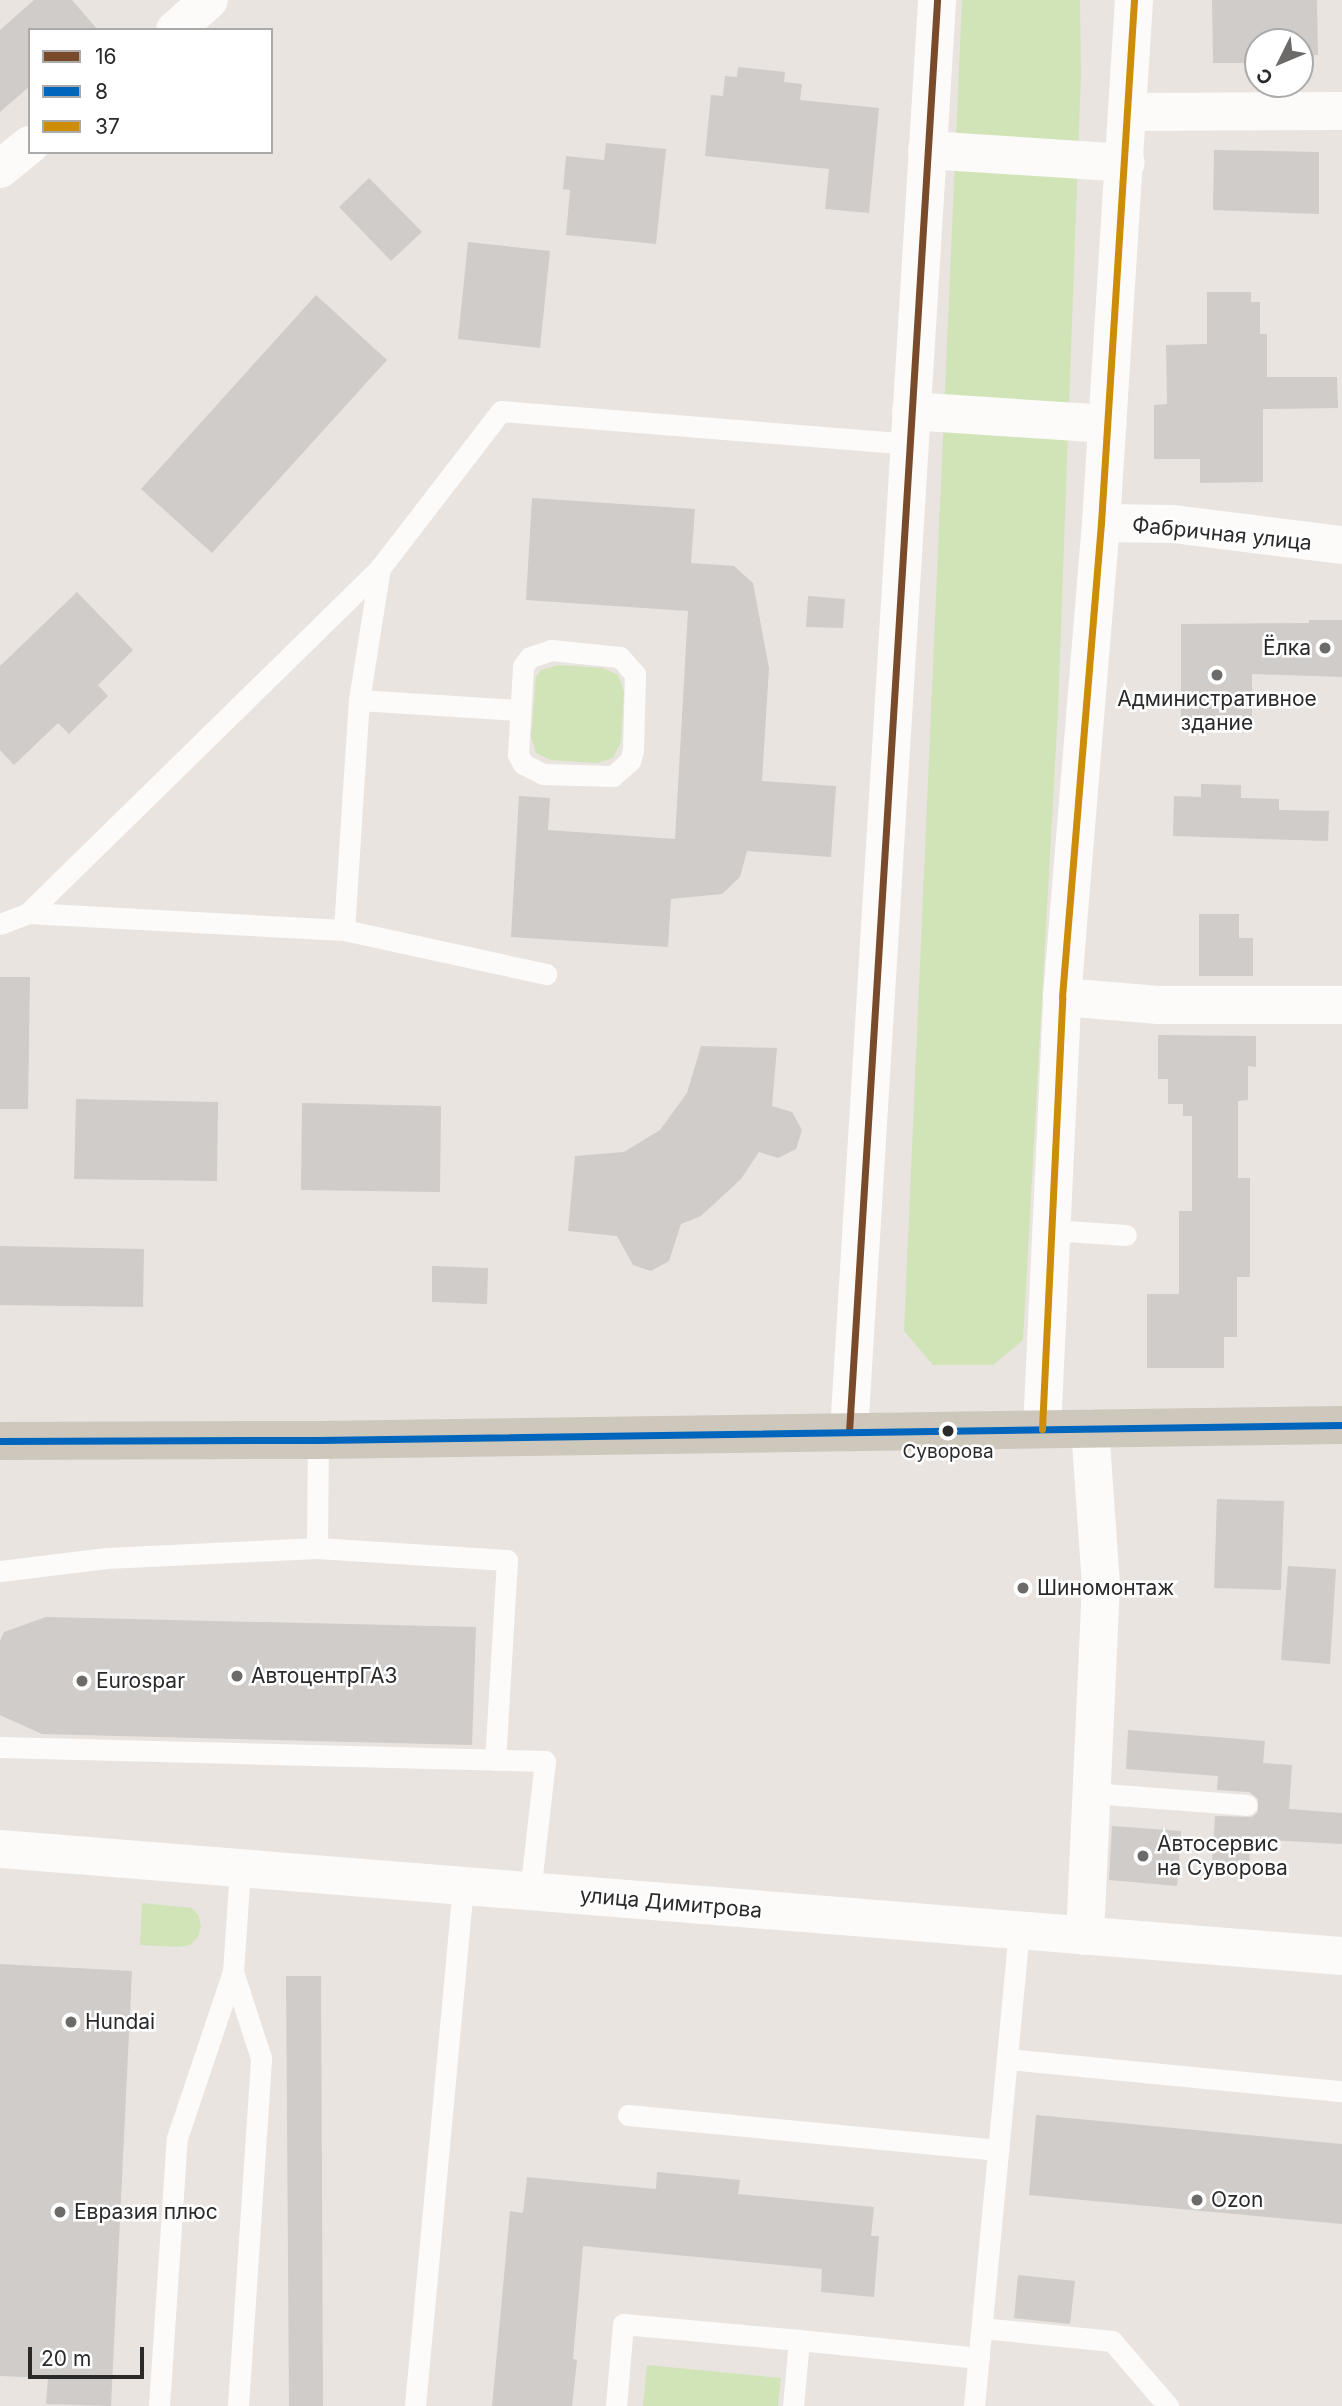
<!DOCTYPE html>
<meta charset="utf-8">
<style>
body{margin:0}
#map{position:relative;width:1342px;height:2406px;overflow:hidden;background:#e9e4e0;font-family:Inter,sans-serif}
div>[style]{position:absolute}
.green>*{inset:0;background:#d0e4b8}
.building>*{inset:0;background:#cfccc9}
.service>*{height:21px;margin:-10.5px;padding:0 10.5px;transform-origin:10.5px;border-radius:10.5px;background:#fcfbfa}
.minor>*{height:38px;margin:-19px;padding:0 19px;transform-origin:19px;border-radius:19px;background:#fcfbfa}
.secondary>*{height:38px;margin:-19px;padding:0 19px;transform-origin:19px;border-radius:19px;background:#fcfbfa}
.primary>*{height:38px;margin:-19px;padding:0 19px;transform-origin:19px;border-radius:19px;background:#cdc7bc}
.bus-1>*{height:7px;margin:-3.5px;padding:0 3.5px;transform-origin:3.5px;border-radius:3.5px;background:#7a4b2a}
.bus-2>*{height:7px;margin:-3.5px;padding:0 3.5px;transform-origin:3.5px;border-radius:3.5px;background:#0065bd}
.bus-3>*{height:7px;margin:-3.5px;padding:0 3.5px;transform-origin:3.5px;border-radius:3.5px;background:#ce8d08}
.dots>*{width:19px;height:19px;translate:-50% -50%;box-sizing:border-box;border:4px solid #fff;border-radius:50%}
span{translate:-50% -50%;white-space:nowrap;text-align:center;line-height:1.15;-webkit-text-stroke:5px #fff;paint-order:stroke}
.bus-label{font-size:19px;color:#2a2a2a}
.street-label{font-size:21px;color:#2a2a2a}
.poi-label{font-size:21px;color:#2a2a2a}
.right{translate:-100% -50%;text-align:right}
.left{translate:0 -50%;text-align:left}
.legend{position:absolute;left:28px;top:28px;width:245px;height:126px;box-sizing:border-box;background:#fff;border:2px solid #aaa;margin:0;padding:9px 12px;list-style:none;font-size:21px;color:#2a2a2a}
.legend li{display:flex;align-items:center;gap:14px;height:35px}
.legend b{width:35px;border:2px solid #aaa}
.north{position:absolute;left:1244px;top:28px;width:70px;height:70px;box-sizing:border-box;background:#fff;border:2px solid #aaa;border-radius:50%;rotate:227deg;font-size:19px;font-weight:700;line-height:28px;text-align:center;color:#2a2a2a}
.north::after{content:'';display:block;margin:auto;width:24px;height:32px;background:#6d6b6a;clip-path:polygon(50% 0,100% 100%,50% 72%,0 100%)}
.scale{position:absolute;left:28px;top:2347px;width:116px;height:32px;box-sizing:border-box;border:4px solid #2a2a2a;border-top:0;padding-left:9px;font-size:21px;line-height:24px;white-space:nowrap;color:#2a2a2a;-webkit-text-stroke:5px #fff;paint-order:stroke}
</style>
<div id="map">
<div class="green">
<div style="clip-path:polygon(962px 0,1080px 0,1081px 74px,1058px 711px,1023px 1340px,993px 1365px,933px 1365px,904px 1331px)"></div>
<div style="clip-path:polygon(558px 665px,603px 668px,618px 675px,624px 692px,621px 742px,613px 758px,597px 763px,551px 760px,536px 753px,531px 736px,536px 677px,541px 670px)"></div>
<div style="clip-path:polygon(142px 1903px,192px 1908px,199px 1916px,201px 1927px,198px 1937px,190px 1945px,179px 1947px,140px 1945px)"></div>
<div style="clip-path:polygon(647px 2365px,781px 2378px,778px 2406px,643px 2406px)"></div>
</div>
<div class="building">
<div style="clip-path:polygon(34px 0,72px 0,98px 30px,30px 30px,30px 86px,0 112px,0 30px)"></div>
<div style="clip-path:polygon(1212px 0,1317px 0,1318px 55px,1314px 55px,1314px 62px,1300px 62px,1300px 42px,1258px 42px,1258px 63px,1213px 63px)"></div>
<div style="clip-path:polygon(738px 67px,785px 72px,784px 82px,802px 84px,800px 100px,879px 108px,869px 213px,825px 209px,829px 169px,705px 156px,711px 95px,723px 96px,725px 76px,737px 77px)"></div>
<div style="clip-path:polygon(606px 143px,666px 149px,656px 244px,566px 235px,570px 190px,563px 189px,566px 156px,604px 160px)"></div>
<div style="clip-path:polygon(1214px 150px,1319px 152px,1319px 214px,1213px 210px)"></div>
<div style="clip-path:polygon(369px 178px,422px 232px,391px 261px,339px 207px)"></div>
<div style="clip-path:polygon(468px 242px,550px 251px,540px 348px,458px 339px)"></div>
<div style="clip-path:polygon(1207px 292px,1251px 292px,1251px 302px,1260px 302px,1260px 334px,1267px 334px,1267px 377px,1337px 377px,1338px 408px,1263px 409px,1263px 482px,1200px 483px,1200px 459px,1154px 459px,1154px 405px,1167px 404px,1166px 345px,1207px 344px)"></div>
<div style="clip-path:polygon(316px 295px,387px 360px,212px 553px,141px 489px)"></div>
<div style="clip-path:polygon(532px 498px,695px 509px,691px 563px,734px 566px,753px 583px,769px 668px,762px 781px,836px 786px,831px 857px,747px 851px,740px 877px,722px 894px,671px 899px,668px 947px,511px 937px,519px 796px,550px 798px,548px 830px,675px 839px,688px 611px,526px 600px)"></div>
<div style="clip-path:polygon(77px 592px,133px 650px,98px 685px,108px 696px,69px 734px,58px 723px,14px 765px,0 750px,0 666px)"></div>
<div style="clip-path:polygon(808px 596px,845px 599px,843px 628px,806px 627px)"></div>
<div style="clip-path:polygon(1309px 620px,1342px 620px,1342px 677px,1252px 674px,1252px 726px,1181px 727px,1181px 624px,1309px 623px)"></div>
<div style="clip-path:polygon(1201px 784px,1241px 785px,1241px 798px,1279px 799px,1279px 810px,1329px 811px,1328px 841px,1173px 836px,1174px 796px,1201px 797px)"></div>
<div style="clip-path:polygon(1199px 914px,1239px 914px,1239px 938px,1253px 938px,1253px 976px,1199px 976px)"></div>
<div style="clip-path:polygon(0 977px,30px 977px,28px 1109px,0 1109px)"></div>
<div style="clip-path:polygon(1158px 1035px,1256px 1036px,1256px 1067px,1248px 1066px,1248px 1100px,1238px 1101px,1238px 1178px,1250px 1178px,1250px 1277px,1237px 1277px,1237px 1337px,1224px 1337px,1224px 1368px,1147px 1368px,1147px 1294px,1179px 1294px,1179px 1211px,1192px 1211px,1192px 1116px,1183px 1116px,1183px 1104px,1168px 1104px,1168px 1079px,1158px 1079px)"></div>
<div style="clip-path:polygon(701px 1046px,777px 1048px,772px 1106px,792px 1112px,802px 1130px,796px 1149px,778px 1158px,759px 1152px,741px 1179px,701px 1216px,681px 1224px,669px 1261px,651px 1271px,633px 1265px,617px 1236px,568px 1231px,575px 1156px,624px 1152px,660px 1130px,687px 1093px)"></div>
<div style="clip-path:polygon(76px 1099px,218px 1102px,217px 1181px,74px 1179px)"></div>
<div style="clip-path:polygon(302px 1103px,441px 1106px,440px 1192px,301px 1190px)"></div>
<div style="clip-path:polygon(0 1246px,144px 1249px,143px 1307px,0 1305px)"></div>
<div style="clip-path:polygon(432px 1266px,488px 1268px,487px 1304px,432px 1302px)"></div>
<div style="clip-path:polygon(1217px 1499px,1284px 1501px,1281px 1590px,1214px 1588px)"></div>
<div style="clip-path:polygon(1288px 1566px,1336px 1569px,1330px 1664px,1281px 1660px)"></div>
<div style="clip-path:polygon(46px 1617px,476px 1627px,472px 1745px,42px 1734px,0 1715px,0 1641px,4px 1632px)"></div>
<div style="clip-path:polygon(1128px 1730px,1265px 1741px,1263px 1763px,1292px 1765px,1289px 1809px,1342px 1813px,1342px 1844px,1251px 1839px,1249px 1865px,1212px 1861px,1215px 1816px,1252px 1817px,1258px 1812px,1258px 1799px,1249px 1792px,1217px 1790px,1218px 1776px,1126px 1769px)"></div>
<div style="clip-path:polygon(1112px 1826px,1181px 1831px,1177px 1886px,1109px 1880px)"></div>
<div style="clip-path:polygon(0 1964px,132px 1971px,111px 2406px,46px 2404px,48px 2378px,0 2376px)"></div>
<div style="clip-path:polygon(286px 1976px,321px 1976px,323px 2406px,289px 2406px)"></div>
<div style="clip-path:polygon(1036px 2115px,1342px 2144px,1342px 2224px,1029px 2195px)"></div>
<div style="clip-path:polygon(657px 2172px,740px 2180px,738px 2194px,874px 2207px,871px 2236px,879px 2236px,874px 2297px,821px 2292px,822px 2269px,583px 2246px,573px 2359px,577px 2360px,572px 2406px,492px 2406px,510px 2211px,523px 2213px,527px 2177px,656px 2189px)"></div>
<div style="clip-path:polygon(1018px 2275px,1075px 2281px,1070px 2324px,1014px 2318px)"></div>
</div>
<div class="service">
<div style="left:551px;top:650px;width:69px;rotate:5.8deg"></div>
<div style="left:620px;top:657px;width:23px;rotate:49deg"></div>
<div style="left:635px;top:674px;width:76px;rotate:91.5deg"></div>
<div style="left:633px;top:750px;width:11px;rotate:105deg"></div>
<div style="left:630px;top:761px;width:23px;rotate:139deg"></div>
<div style="left:613px;top:776px;width:70px;rotate:-178.4deg"></div>
<div style="left:543px;top:774px;width:22px;rotate:-153deg"></div>
<div style="left:523px;top:764px;width:11px;rotate:-117deg"></div>
<div style="left:518px;top:754px;width:88px;rotate:-86.7deg"></div>
<div style="left:523px;top:666px;width:11px;rotate:-52deg"></div>
<div style="left:530px;top:657px;width:22px;rotate:-18deg"></div>
<div style="left:359px;top:700px;width:159px;rotate:3.6deg"></div>
<div style="left:28px;top:913px;width:316px;rotate:3.1deg"></div>
<div style="left:344px;top:930px;width:207px;rotate:12.3deg"></div>
<div style="left:0;top:924px;width:30px;rotate:-21deg"></div>
<div style="left:28px;top:913px;width:493px;rotate:-44.4deg"></div>
<div style="left:380px;top:568px;width:198px;rotate:-52.4deg"></div>
<div style="left:501px;top:411px;width:408px;rotate:4.6deg"></div>
<div style="left:344px;top:930px;width:230px;rotate:-86.3deg"></div>
<div style="left:359px;top:700px;width:134px;rotate:-81deg"></div>
<div style="left:1051px;top:1230px;width:75px;rotate:3.8deg"></div>
<div style="left:317px;top:1548px;width:108px;rotate:-89.5deg"></div>
<div style="left:0;top:1571px;width:107px;rotate:-7deg"></div>
<div style="left:106px;top:1558px;width:211px;rotate:-2.7deg"></div>
<div style="left:317px;top:1548px;width:190px;rotate:3.6deg"></div>
<div style="left:507px;top:1560px;width:200px;rotate:93.4deg"></div>
<div style="left:0;top:1747px;width:545px;rotate:1.47deg"></div>
<div style="left:545px;top:1761px;width:132px;rotate:96.5deg"></div>
<div style="left:1092px;top:1793px;width:155px;rotate:4.4deg"></div>
<div style="left:1007px;top:2059px;width:337px;rotate:5.5deg"></div>
<div style="left:628px;top:2115px;width:372px;rotate:5.4deg"></div>
<div style="left:982px;top:2328px;width:131px;rotate:5.7deg"></div>
<div style="left:1112px;top:2341px;width:86px;rotate:49.3deg"></div>
<div style="left:159px;top:2406px;width:269px;rotate:-86.2deg"></div>
<div style="left:177px;top:2138px;width:175px;rotate:-71.4deg"></div>
<div style="left:238px;top:2406px;width:349px;rotate:-86.2deg"></div>
<div style="left:261px;top:2058px;width:90px;rotate:-108deg"></div>
<div style="left:233px;top:1972px;width:103px;rotate:-86.1deg"></div>
<div style="left:415px;top:2406px;width:522px;rotate:-84.73deg"></div>
<div style="left:616px;top:2406px;width:82px;rotate:-85.1deg"></div>
<div style="left:623px;top:2324px;width:177px;rotate:5.2deg"></div>
<div style="left:793px;top:2406px;width:66px;rotate:-84.8deg"></div>
<div style="left:799px;top:2340px;width:181px;rotate:5.7deg"></div>
<div style="left:974px;top:2406px;width:478px;rotate:-84.6deg"></div>
</div>
<div class="minor">
<div style="left:175px;top:30px;width:45px;rotate:-41.4deg"></div>
<div style="left:1129px;top:112px;width:213px;rotate:-0.3deg"></div>
<div style="left:927px;top:150px;width:199px;rotate:3.7deg"></div>
<div style="left:0;top:169px;width:38px;rotate:-39deg"></div>
<div style="left:911px;top:411px;width:197px;rotate:3.8deg"></div>
<div style="left:1101px;top:523px;width:72px;rotate:0.8deg"></div>
<div style="left:1173px;top:524px;width:170px;rotate:7.1deg"></div>
<div style="left:1062px;top:997px;width:97px;rotate:4.7deg"></div>
<div style="left:1159px;top:1005px;width:183px"></div>
<div style="left:1042px;top:1429px;width:432px;rotate:-87.3deg"></div>
<div style="left:1062px;top:997px;width:476px;rotate:-85.3deg"></div>
<div style="left:1101px;top:523px;width:524px;rotate:-86.39deg"></div>
<div style="left:849px;top:1432px;width:1435px;rotate:-86.48deg"></div>
<div style="left:1085px;top:1936px;width:351px;rotate:-87.4deg"></div>
<div style="left:1101px;top:1585px;width:157px;rotate:-94deg"></div>
</div>
<div class="secondary">
<div style="left:0;top:1849px;width:1346px;rotate:4.56deg"></div>
</div>
<div class="primary">
<div style="left:0;top:1441px;width:318px;rotate:-0.2deg"></div>
<div style="left:318px;top:1440px;width:1024px;rotate:-0.84deg"></div>
</div>
<div class="bus-1">
<div style="left:849px;top:1432px;width:1435px;rotate:-86.48deg"></div>
</div>
<div class="bus-2">
<div style="left:0;top:1441px;width:318px;rotate:-0.2deg"></div>
<div style="left:318px;top:1440px;width:1024px;rotate:-0.84deg"></div>
</div>
<div class="bus-3">
<div style="left:1042px;top:1429px;width:432px;rotate:-87.3deg"></div>
<div style="left:1062px;top:997px;width:476px;rotate:-85.3deg"></div>
<div style="left:1101px;top:523px;width:524px;rotate:-86.39deg"></div>
</div>
<div class="dots">
<div style="left:1325px;top:648px;background:#6d6b6a"></div>
<div style="left:1217px;top:675px;background:#6d6b6a"></div>
<div style="left:948px;top:1431px;background:#2a2a2a"></div>
<div style="left:1023px;top:1588px;background:#6d6b6a"></div>
<div style="left:237px;top:1676px;background:#6d6b6a"></div>
<div style="left:82px;top:1681px;background:#6d6b6a"></div>
<div style="left:1143px;top:1856px;background:#6d6b6a"></div>
<div style="left:71px;top:2022px;background:#6d6b6a"></div>
<div style="left:1197px;top:2200px;background:#6d6b6a"></div>
<div style="left:60px;top:2212px;background:#6d6b6a"></div>
</div>
<div class="bus-label">
<span style="left:948px;top:1452px">Суворова</span>
</div>
<div class="street-label">
<span style="left:1222px;top:534px;rotate:6deg">Фабричная улица</span>
<span style="left:671px;top:1903px;rotate:5deg">улица Димитрова</span>
</div>
<div class="poi-label">
<span class="right" style="left:1311px;top:648px">Ёлка</span>
<span style="left:1217px;top:711px">Административное<br>здание</span>
<span class="left" style="left:1037px;top:1588px">Шиномонтаж</span>
<span class="left" style="left:251px;top:1676px">АвтоцентрГАЗ</span>
<span class="left" style="left:96px;top:1681px">Eurospar</span>
<span class="left" style="left:1157px;top:1856px">Автосервис<br>на Суворова</span>
<span class="left" style="left:85px;top:2022px">Hundai</span>
<span class="left" style="left:1211px;top:2200px">Ozon</span>
<span class="left" style="left:74px;top:2212px">Евразия плюс</span>
</div>
<ul class="legend">
<li><b style="height:9px;background:#7a4b2a"></b>16</li>
<li><b style="height:9px;background:#0065bd"></b>8</li>
<li><b style="height:9px;background:#ce8d08"></b>37</li>
</ul>
<div class="north">С</div>
<div class="scale">20 m</div>
</div>
